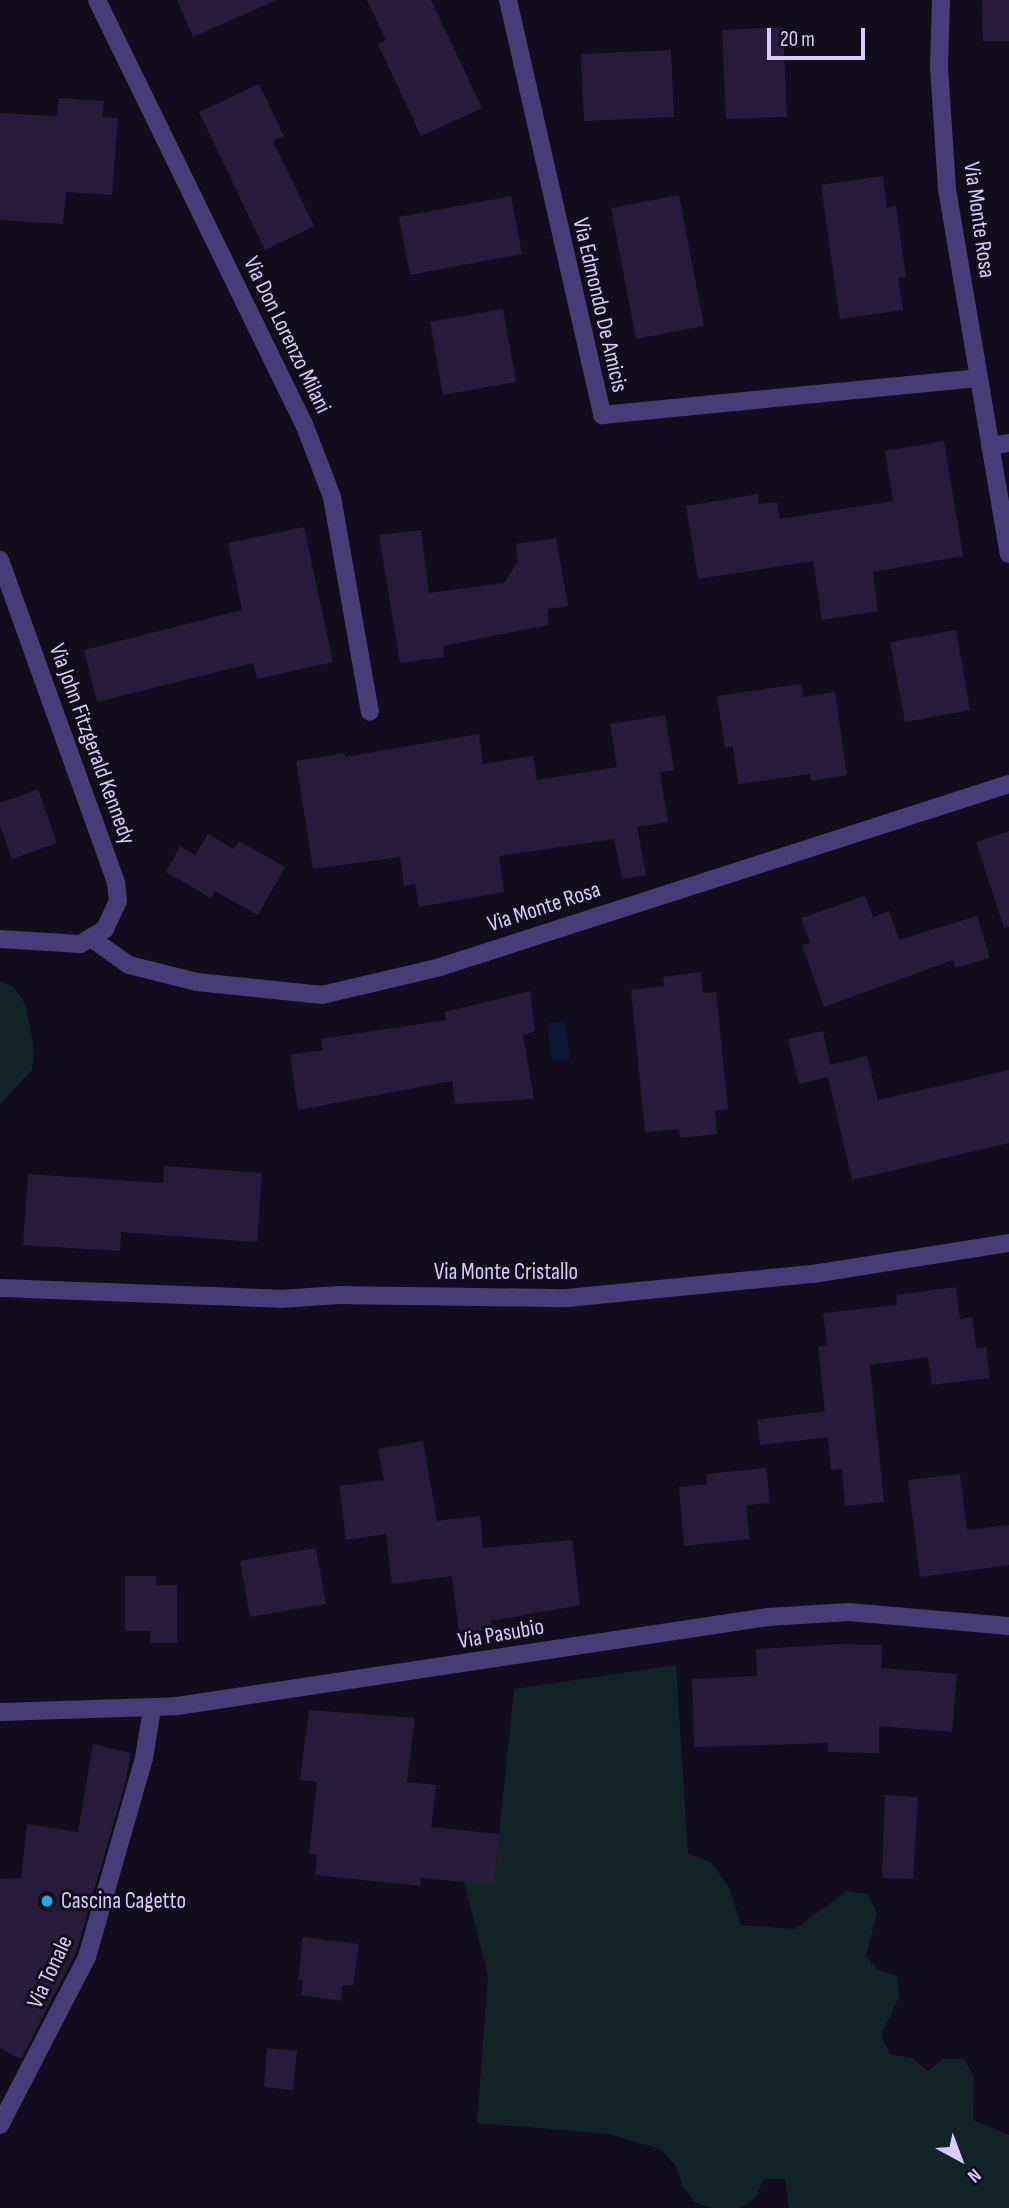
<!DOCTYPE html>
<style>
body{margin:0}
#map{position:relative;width:1009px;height:2208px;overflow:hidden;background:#120d1c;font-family:"Sofia Sans Condensed",sans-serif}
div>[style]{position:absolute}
.green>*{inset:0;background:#112325}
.water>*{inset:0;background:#0d1636}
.building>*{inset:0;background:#261b3b}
.service>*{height:18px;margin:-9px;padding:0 9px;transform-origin:9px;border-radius:9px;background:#463c77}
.minor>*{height:18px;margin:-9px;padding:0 9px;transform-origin:9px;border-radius:9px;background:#463c77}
.dots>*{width:19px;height:19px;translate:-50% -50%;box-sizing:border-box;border:4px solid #120d1c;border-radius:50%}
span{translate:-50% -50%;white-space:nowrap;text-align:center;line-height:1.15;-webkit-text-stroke:6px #120d1c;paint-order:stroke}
.street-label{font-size:23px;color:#d8cdfa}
.poi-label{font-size:23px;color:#d8cdfa}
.left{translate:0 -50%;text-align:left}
.north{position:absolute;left:925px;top:2124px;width:70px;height:70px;-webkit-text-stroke:5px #120d1c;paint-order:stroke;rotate:139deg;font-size:19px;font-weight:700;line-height:28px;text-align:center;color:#d8cdfa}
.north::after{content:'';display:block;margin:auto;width:24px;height:32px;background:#d8cdfa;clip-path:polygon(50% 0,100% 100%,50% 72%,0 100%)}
.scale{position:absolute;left:767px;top:28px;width:98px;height:32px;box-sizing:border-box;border:4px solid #d8cdfa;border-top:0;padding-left:9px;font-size:21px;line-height:24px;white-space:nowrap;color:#d8cdfa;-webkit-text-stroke:5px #120d1c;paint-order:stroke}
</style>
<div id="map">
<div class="green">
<div style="clip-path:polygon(0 981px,14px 987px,26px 1006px,34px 1050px,32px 1070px,0 1104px)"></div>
<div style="clip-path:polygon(676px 1665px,688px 1854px,711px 1862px,730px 1889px,741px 1925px,795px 1929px,847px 1891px,868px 1894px,877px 1913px,866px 1956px,878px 1970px,897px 1976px,899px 1997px,881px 2035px,890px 2054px,912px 2058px,928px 2071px,943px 2059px,964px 2059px,974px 2077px,973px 2120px,1009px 2135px,1009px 2208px,789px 2208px,785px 2179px,764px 2179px,755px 2198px,741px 2208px,711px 2208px,695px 2202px,683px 2187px,676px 2166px,660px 2149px,609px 2134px,477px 2123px,488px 1976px,464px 1882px,494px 1884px,514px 1689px)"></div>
</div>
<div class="water">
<div style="clip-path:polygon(565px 1021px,570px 1059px,552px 1061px,547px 1023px)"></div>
</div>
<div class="building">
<div style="clip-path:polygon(177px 0,276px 0,193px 37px)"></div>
<div style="clip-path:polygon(367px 0,431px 0,482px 108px,421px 136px,378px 44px,386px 40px)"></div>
<div style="clip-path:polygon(982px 0,1009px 0,1009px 41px,983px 41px)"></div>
<div style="clip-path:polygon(783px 27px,787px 117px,726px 119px,722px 30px)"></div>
<div style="clip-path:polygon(671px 50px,674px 117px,584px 121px,581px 54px)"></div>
<div style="clip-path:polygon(259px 84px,284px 136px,273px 141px,314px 226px,265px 250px,199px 112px)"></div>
<div style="clip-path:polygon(59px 98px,104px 101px,102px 117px,118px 118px,112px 195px,66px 192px,63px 224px,0 220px,0 113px,57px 116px)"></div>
<div style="clip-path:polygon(883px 176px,887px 208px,896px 206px,906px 277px,898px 278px,903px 310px,840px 319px,821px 185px)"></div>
<div style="clip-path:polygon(679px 195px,704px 326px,636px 339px,611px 208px)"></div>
<div style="clip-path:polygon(511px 196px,522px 254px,410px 275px,399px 217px)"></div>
<div style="clip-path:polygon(503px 309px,516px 382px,443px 395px,430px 322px)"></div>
<div style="clip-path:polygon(944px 441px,963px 556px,873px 572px,878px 611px,822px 620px,813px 561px,698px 579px,686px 506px,758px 494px,759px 504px,777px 502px,780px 519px,893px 501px,885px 451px)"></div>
<div style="clip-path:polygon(304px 527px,333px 662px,257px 679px,253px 663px,97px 702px,84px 650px,242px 610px,228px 543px)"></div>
<div style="clip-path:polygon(421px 530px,429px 593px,504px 583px,518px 561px,516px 544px,556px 538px,568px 606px,548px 609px,548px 625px,443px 646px,444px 657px,400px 663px,379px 535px)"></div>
<div style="clip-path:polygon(956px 630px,970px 710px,905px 722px,890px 642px)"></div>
<div style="clip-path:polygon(801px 684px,803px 697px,835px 692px,847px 775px,811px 781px,810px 774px,738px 784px,733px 747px,725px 748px,717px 696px)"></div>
<div style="clip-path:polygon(665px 715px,674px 770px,660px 772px,668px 822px,637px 827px,646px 875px,622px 879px,614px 839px,499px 856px,504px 892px,419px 907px,415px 884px,404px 886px,400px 857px,313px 869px,296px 761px,345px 753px,345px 757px,479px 734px,483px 764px,533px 756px,537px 780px,617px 767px,610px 724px)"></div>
<div style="clip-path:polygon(38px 789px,57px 843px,12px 859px,0 825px,0 803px)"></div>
<div style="clip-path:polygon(1009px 831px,1009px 927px,1004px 928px,976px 842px)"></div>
<div style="clip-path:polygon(208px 834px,234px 849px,239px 841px,285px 867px,258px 915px,215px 891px,211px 898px,166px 872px,180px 846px,195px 855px)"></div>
<div style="clip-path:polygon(865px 896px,873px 917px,889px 911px,899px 940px,977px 916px,990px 958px,955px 968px,953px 960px,824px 1007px,802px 945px,810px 943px,801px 918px)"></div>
<div style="clip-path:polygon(701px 972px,703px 993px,716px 992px,728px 1109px,715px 1111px,717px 1134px,680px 1138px,679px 1129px,645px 1132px,631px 990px,664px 986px,663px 977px)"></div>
<div style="clip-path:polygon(530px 991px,535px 1031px,523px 1035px,534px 1099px,455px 1104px,452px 1081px,298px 1110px,290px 1055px,323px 1050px,321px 1039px,446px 1020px,445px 1012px)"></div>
<div style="clip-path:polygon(823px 1031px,830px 1065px,867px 1056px,878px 1100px,1009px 1070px,1009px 1143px,852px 1180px,828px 1077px,799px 1084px,788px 1039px)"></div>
<div style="clip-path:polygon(164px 1166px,262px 1173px,257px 1242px,121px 1232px,120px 1251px,23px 1245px,28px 1174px,163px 1183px)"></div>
<div style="clip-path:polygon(956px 1287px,960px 1319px,972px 1317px,976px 1348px,986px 1347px,990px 1378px,932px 1385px,928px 1357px,870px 1365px,884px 1502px,845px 1506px,842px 1469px,831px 1470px,828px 1437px,760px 1445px,757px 1420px,825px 1411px,818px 1347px,827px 1345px,823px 1313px,897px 1305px,896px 1295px)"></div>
<div style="clip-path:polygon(423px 1441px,437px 1521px,480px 1516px,483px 1548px,572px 1540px,580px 1605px,491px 1621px,492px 1630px,459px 1633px,452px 1576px,392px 1584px,386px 1534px,346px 1540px,339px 1486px,384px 1480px,378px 1449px)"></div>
<div style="clip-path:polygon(766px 1468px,770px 1503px,746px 1505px,750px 1539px,684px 1546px,679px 1487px,707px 1484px,706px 1474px)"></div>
<div style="clip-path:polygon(960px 1474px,967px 1530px,1009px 1525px,1009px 1565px,920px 1577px,908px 1480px)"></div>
<div style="clip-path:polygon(316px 1548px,326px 1604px,250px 1617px,240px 1561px)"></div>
<div style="clip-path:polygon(125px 1576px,156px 1576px,156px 1585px,177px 1585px,177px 1643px,150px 1643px,151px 1631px,125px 1631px)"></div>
<div style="clip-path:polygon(843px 1644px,882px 1645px,881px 1668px,957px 1674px,952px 1732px,879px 1726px,879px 1753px,828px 1752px,828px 1743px,694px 1747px,692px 1679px,757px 1676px,756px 1649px)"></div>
<div style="clip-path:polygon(309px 1710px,415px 1718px,407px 1782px,436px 1785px,431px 1827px,499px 1834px,494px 1885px,421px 1878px,420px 1886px,315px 1875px,317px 1855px,309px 1854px,317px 1782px,300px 1780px)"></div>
<div style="clip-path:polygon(93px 1744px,131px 1753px,125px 1784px,76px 1953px,21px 2059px,0 2048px,0 1879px,21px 1878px,27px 1824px,78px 1832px)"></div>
<div style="clip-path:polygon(885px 1795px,918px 1797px,913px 1879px,882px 1878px)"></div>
<div style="clip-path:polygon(303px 1937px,359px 1944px,353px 1986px,343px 1985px,341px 2001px,301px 1995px,303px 1980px,298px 1979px)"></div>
<div style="clip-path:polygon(267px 2048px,297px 2051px,293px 2090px,264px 2087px)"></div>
</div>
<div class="service">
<div style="left:990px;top:446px;width:19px;rotate:-9deg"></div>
</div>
<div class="minor">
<div style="left:97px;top:0;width:472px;rotate:64deg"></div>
<div style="left:304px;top:424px;width:78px;rotate:69deg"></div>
<div style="left:332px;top:497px;width:218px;rotate:80deg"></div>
<div style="left:508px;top:0;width:426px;rotate:77.2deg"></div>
<div style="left:602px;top:415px;width:378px;rotate:-5.6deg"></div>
<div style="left:941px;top:0;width:66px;rotate:91.7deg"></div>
<div style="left:939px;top:66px;width:123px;rotate:86.3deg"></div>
<div style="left:947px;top:189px;width:370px;rotate:80.4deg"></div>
<div style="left:0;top:560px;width:343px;rotate:70.2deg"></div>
<div style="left:116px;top:883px;width:18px;rotate:84deg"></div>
<div style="left:118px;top:901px;width:31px;rotate:115deg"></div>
<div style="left:105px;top:929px;width:29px;rotate:149deg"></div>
<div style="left:80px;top:944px;width:80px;rotate:-176.4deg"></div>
<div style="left:92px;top:939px;width:45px;rotate:35.1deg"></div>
<div style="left:129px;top:965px;width:70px;rotate:14deg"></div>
<div style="left:197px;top:982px;width:126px;rotate:5.9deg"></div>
<div style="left:322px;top:995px;width:121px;rotate:-13.3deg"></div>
<div style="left:440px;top:967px;width:598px;rotate:-17.83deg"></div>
<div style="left:0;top:1288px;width:280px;rotate:2.2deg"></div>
<div style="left:280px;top:1299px;width:59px;rotate:-3.9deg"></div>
<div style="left:339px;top:1295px;width:228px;rotate:0.8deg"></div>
<div style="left:567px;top:1298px;width:247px;rotate:-5.6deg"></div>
<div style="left:813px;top:1274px;width:198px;rotate:-9deg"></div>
<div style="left:0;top:1712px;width:177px;rotate:-1.9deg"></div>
<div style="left:177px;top:1706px;width:598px;rotate:-8.56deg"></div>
<div style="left:768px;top:1617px;width:81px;rotate:-3.5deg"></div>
<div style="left:849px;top:1612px;width:161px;rotate:5deg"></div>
<div style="left:0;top:2125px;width:189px;rotate:-62.6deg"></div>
<div style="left:87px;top:1957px;width:207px;rotate:-74deg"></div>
<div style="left:144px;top:1758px;width:50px;rotate:-80.7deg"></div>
</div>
<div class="dots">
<div style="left:47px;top:1901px;background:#15b0df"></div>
</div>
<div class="street-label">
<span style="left:979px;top:220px;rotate:82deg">Via Monte Rosa</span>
<span style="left:600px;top:305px;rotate:77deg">Via Edmondo De Amicis</span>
<span style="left:287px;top:335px;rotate:64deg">Via Don Lorenzo Milani</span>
<span style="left:92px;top:744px;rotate:70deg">Via John Fitzgerald Kennedy</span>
<span style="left:544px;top:907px;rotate:-18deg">Via Monte Rosa</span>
<span style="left:506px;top:1272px">Via Monte Cristallo</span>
<span style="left:501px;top:1634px;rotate:-10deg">Via Pasubio</span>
<span style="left:50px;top:1972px;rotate:-65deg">Via Tonale</span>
</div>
<div class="poi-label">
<span class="left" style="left:61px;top:1901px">Cascina Cagetto</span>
</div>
<div class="north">N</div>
<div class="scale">20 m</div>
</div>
